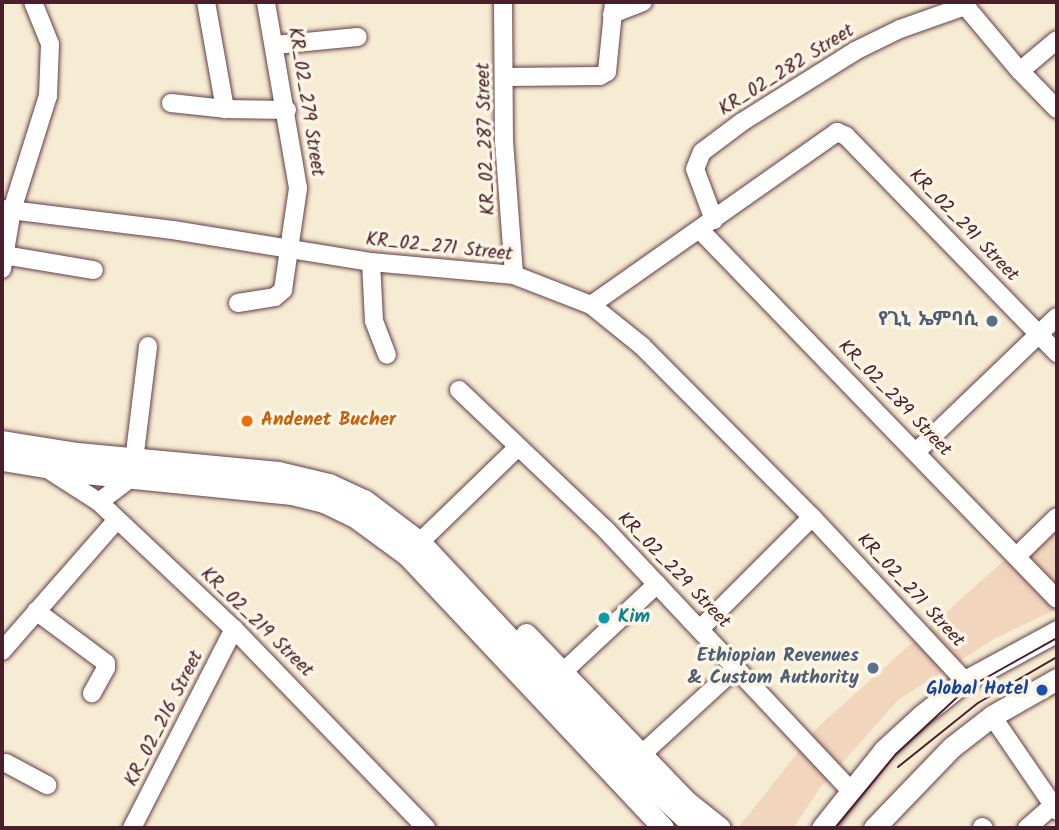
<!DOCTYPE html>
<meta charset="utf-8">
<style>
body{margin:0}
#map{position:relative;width:1059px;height:830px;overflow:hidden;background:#f6ebd3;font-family:Kalam,"Noto Sans Ethiopic",sans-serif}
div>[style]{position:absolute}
.built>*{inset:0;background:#f1d5bd}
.roads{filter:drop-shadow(0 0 2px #643e44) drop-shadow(0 0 2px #643e44)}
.minor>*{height:18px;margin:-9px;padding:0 9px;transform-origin:9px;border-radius:9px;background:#fff}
.major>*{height:21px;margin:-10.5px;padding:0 10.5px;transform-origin:10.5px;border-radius:10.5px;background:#fff}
.tram>*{height:2px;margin:-1px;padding:0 1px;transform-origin:1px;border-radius:1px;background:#4a1f2b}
.dots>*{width:19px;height:19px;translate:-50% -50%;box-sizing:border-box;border:4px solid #fcf5e5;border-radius:50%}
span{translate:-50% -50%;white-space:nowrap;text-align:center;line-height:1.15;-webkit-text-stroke:7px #fcf5e5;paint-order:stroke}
.street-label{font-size:19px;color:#4a1f2b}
.service-label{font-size:19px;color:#4e5e75;font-weight:700}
.right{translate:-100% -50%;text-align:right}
.food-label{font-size:19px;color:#c56008;font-weight:700}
.left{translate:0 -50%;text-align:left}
.culture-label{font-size:19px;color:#0d838f;font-weight:700}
.transit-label{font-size:19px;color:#164399;font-weight:700}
.frame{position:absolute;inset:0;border:4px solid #4a1f2b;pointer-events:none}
</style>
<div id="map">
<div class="built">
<div style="clip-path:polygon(1057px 513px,1057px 609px,994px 639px,898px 700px,820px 788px,793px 828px,738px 828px,818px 727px)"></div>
</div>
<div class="roads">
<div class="minor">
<div style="left:206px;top:2px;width:109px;rotate:79.9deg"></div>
<div style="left:225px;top:109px;width:62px;rotate:0.9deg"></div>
<div style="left:503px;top:2px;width:139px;rotate:89.6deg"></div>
<div style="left:504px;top:141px;width:134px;rotate:85.7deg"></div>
<div style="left:962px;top:2px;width:90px;rotate:50deg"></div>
<div style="left:1020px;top:71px;width:53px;rotate:45.8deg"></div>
<div style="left:612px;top:14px;width:33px;rotate:-21deg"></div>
<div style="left:275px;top:45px;width:83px;rotate:-5.5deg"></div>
<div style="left:1020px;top:71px;width:48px;rotate:-40deg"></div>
<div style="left:506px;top:77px;width:94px;rotate:-0.6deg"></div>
<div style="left:600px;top:76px;width:8px;rotate:-30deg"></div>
<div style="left:607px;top:72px;width:70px;rotate:-84.3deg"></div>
<div style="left:171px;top:103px;width:54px;rotate:6.3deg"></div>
<div style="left:2px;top:209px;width:172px;rotate:7deg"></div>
<div style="left:173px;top:230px;width:201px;rotate:9.2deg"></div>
<div style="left:371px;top:262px;width:144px;rotate:5.2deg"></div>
<div style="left:514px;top:275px;width:83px;rotate:21.3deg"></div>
<div style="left:591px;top:305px;width:65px;rotate:38.8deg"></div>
<div style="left:642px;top:346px;width:241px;rotate:45.2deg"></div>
<div style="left:812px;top:517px;width:224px;rotate:47deg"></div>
<div style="left:714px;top:220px;width:54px;rotate:-110.4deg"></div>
<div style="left:695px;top:169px;width:18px;rotate:-68deg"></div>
<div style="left:702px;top:152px;width:50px;rotate:-36.9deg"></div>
<div style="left:742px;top:122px;width:133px;rotate:-32.1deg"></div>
<div style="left:855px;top:51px;width:50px;rotate:-26.1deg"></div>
<div style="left:900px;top:29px;width:69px;rotate:-19.5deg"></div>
<div style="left:700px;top:230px;width:513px;rotate:45.95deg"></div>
<div style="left:4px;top:255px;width:91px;rotate:9.5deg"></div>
<div style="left:371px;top:262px;width:59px;rotate:87.1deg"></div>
<div style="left:374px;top:321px;width:36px;rotate:69deg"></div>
<div style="left:2px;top:269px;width:60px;rotate:-80.4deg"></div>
<div style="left:12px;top:210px;width:120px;rotate:-72.5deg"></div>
<div style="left:48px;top:96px;width:52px;rotate:-87.8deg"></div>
<div style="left:50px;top:44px;width:45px;rotate:-112deg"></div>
<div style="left:238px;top:303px;width:37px;rotate:-9deg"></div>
<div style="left:275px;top:297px;width:11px;rotate:-41deg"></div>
<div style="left:283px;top:290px;width:103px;rotate:-81.6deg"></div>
<div style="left:298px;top:188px;width:189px;rotate:-99.8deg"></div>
<div style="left:591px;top:305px;width:301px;rotate:-35.1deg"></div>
<div style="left:837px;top:132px;width:10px;rotate:24deg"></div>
<div style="left:846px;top:136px;width:303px;rotate:45.8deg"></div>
<div style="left:459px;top:390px;width:203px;rotate:43.6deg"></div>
<div style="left:606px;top:530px;width:357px;rotate:46.8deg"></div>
<div style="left:916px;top:452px;width:195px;rotate:-43.8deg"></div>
<div style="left:46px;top:468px;width:63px;rotate:32.7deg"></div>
<div style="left:99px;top:502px;width:185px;rotate:43.3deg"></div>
<div style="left:234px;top:629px;width:277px;rotate:46deg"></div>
<div style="left:99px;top:502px;width:41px;rotate:-37.1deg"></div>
<div style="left:132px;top:477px;width:132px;rotate:-83deg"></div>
<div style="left:420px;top:542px;width:136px;rotate:-44.1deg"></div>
<div style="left:1018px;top:555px;width:54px;rotate:-44.3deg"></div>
<div style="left:36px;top:611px;width:87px;rotate:36.6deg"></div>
<div style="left:106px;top:663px;width:5px;rotate:90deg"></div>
<div style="left:106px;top:668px;width:29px;rotate:119deg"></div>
<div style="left:700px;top:629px;width:158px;rotate:-45deg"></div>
<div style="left:2px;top:651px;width:173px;rotate:-48.8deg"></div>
<div style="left:563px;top:672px;width:129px;rotate:-43.1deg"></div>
<div style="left:992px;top:716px;width:115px;rotate:55.6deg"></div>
<div style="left:641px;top:755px;width:129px;rotate:-42.5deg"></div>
<div style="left:6px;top:763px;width:47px;rotate:28.2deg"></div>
<div style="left:982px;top:827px;width:2px;rotate:27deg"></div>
<div style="left:132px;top:828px;width:224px;rotate:-62.9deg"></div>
<div style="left:1027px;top:828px;width:35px;rotate:-41deg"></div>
</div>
<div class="major">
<div style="left:2px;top:441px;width:76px;rotate:9.1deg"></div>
<div style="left:77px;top:453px;width:202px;rotate:5.4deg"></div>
<div style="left:278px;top:472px;width:52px;rotate:13.2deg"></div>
<div style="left:329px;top:484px;width:38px;rotate:25deg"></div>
<div style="left:364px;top:500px;width:70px;rotate:36.9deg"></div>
<div style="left:420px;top:542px;width:306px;rotate:47deg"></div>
<div style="left:629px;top:766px;width:91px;rotate:42.8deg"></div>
<div style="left:2px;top:460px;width:74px;rotate:9.3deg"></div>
<div style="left:75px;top:472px;width:218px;rotate:5.8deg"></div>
<div style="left:292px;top:494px;width:33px;rotate:14deg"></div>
<div style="left:324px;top:502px;width:34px;rotate:26deg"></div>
<div style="left:355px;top:517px;width:64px;rotate:36.2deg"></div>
<div style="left:407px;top:555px;width:374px;rotate:46.8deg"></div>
<div style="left:526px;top:634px;width:231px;rotate:46.2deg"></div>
<div style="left:686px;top:801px;width:43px;rotate:38.5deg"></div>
<div style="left:822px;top:828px;width:100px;rotate:-51.5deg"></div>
<div style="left:884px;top:750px;width:50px;rotate:-42.6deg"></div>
<div style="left:921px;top:716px;width:56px;rotate:-38.5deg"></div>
<div style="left:965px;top:681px;width:105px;rotate:-28.5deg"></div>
<div style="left:874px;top:828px;width:112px;rotate:-46.1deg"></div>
<div style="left:952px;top:747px;width:51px;rotate:-37.8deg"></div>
<div style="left:992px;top:716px;width:75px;rotate:-29.6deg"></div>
</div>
</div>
<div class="tram">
<div style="left:898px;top:767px;width:102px;rotate:-38.7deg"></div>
<div style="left:978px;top:703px;width:91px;rotate:-30.2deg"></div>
<div style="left:835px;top:828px;width:96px;rotate:-50.5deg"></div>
<div style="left:896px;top:754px;width:96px;rotate:-42.9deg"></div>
<div style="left:966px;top:689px;width:104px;rotate:-29.3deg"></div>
</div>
<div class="dots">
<div style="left:992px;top:321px;background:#5c6f8a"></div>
<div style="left:247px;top:421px;background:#e8710a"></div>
<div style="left:604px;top:618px;background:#0f9aa8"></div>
<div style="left:873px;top:668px;background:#5c6f8a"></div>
<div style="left:1042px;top:690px;background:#1a4fb4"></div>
</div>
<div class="street-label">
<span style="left:787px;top:71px;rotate:-32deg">KR_02_282 Street</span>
<span style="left:305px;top:102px;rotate:81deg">KR_02_279 Street</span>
<span style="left:487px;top:139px;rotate:-92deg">KR_02_287 Street</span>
<span style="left:963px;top:226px;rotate:46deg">KR_02_291 Street</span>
<span style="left:439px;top:248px;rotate:6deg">KR_02_271 Street</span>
<span style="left:894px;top:399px;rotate:46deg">KR_02_289 Street</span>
<span style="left:673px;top:571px;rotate:46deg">KR_02_229 Street</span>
<span style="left:910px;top:591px;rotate:47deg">KR_02_271 Street</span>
<span style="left:256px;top:623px;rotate:44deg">KR_02_219 Street</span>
<span style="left:165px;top:719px;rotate:-63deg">KR_02_216 Street</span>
</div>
<div class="service-label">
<span class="right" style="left:978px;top:321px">የጊኒ ኤምባሲ</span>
<span class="right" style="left:859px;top:668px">Ethiopian Revenues<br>&amp; Custom Authority</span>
</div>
<div class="food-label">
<span class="left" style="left:261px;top:421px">Andenet Bucher</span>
</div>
<div class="culture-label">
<span class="left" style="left:618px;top:618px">Kim</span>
</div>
<div class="transit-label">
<span class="right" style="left:1028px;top:690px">Global Hotel</span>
</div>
<div class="frame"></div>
</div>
